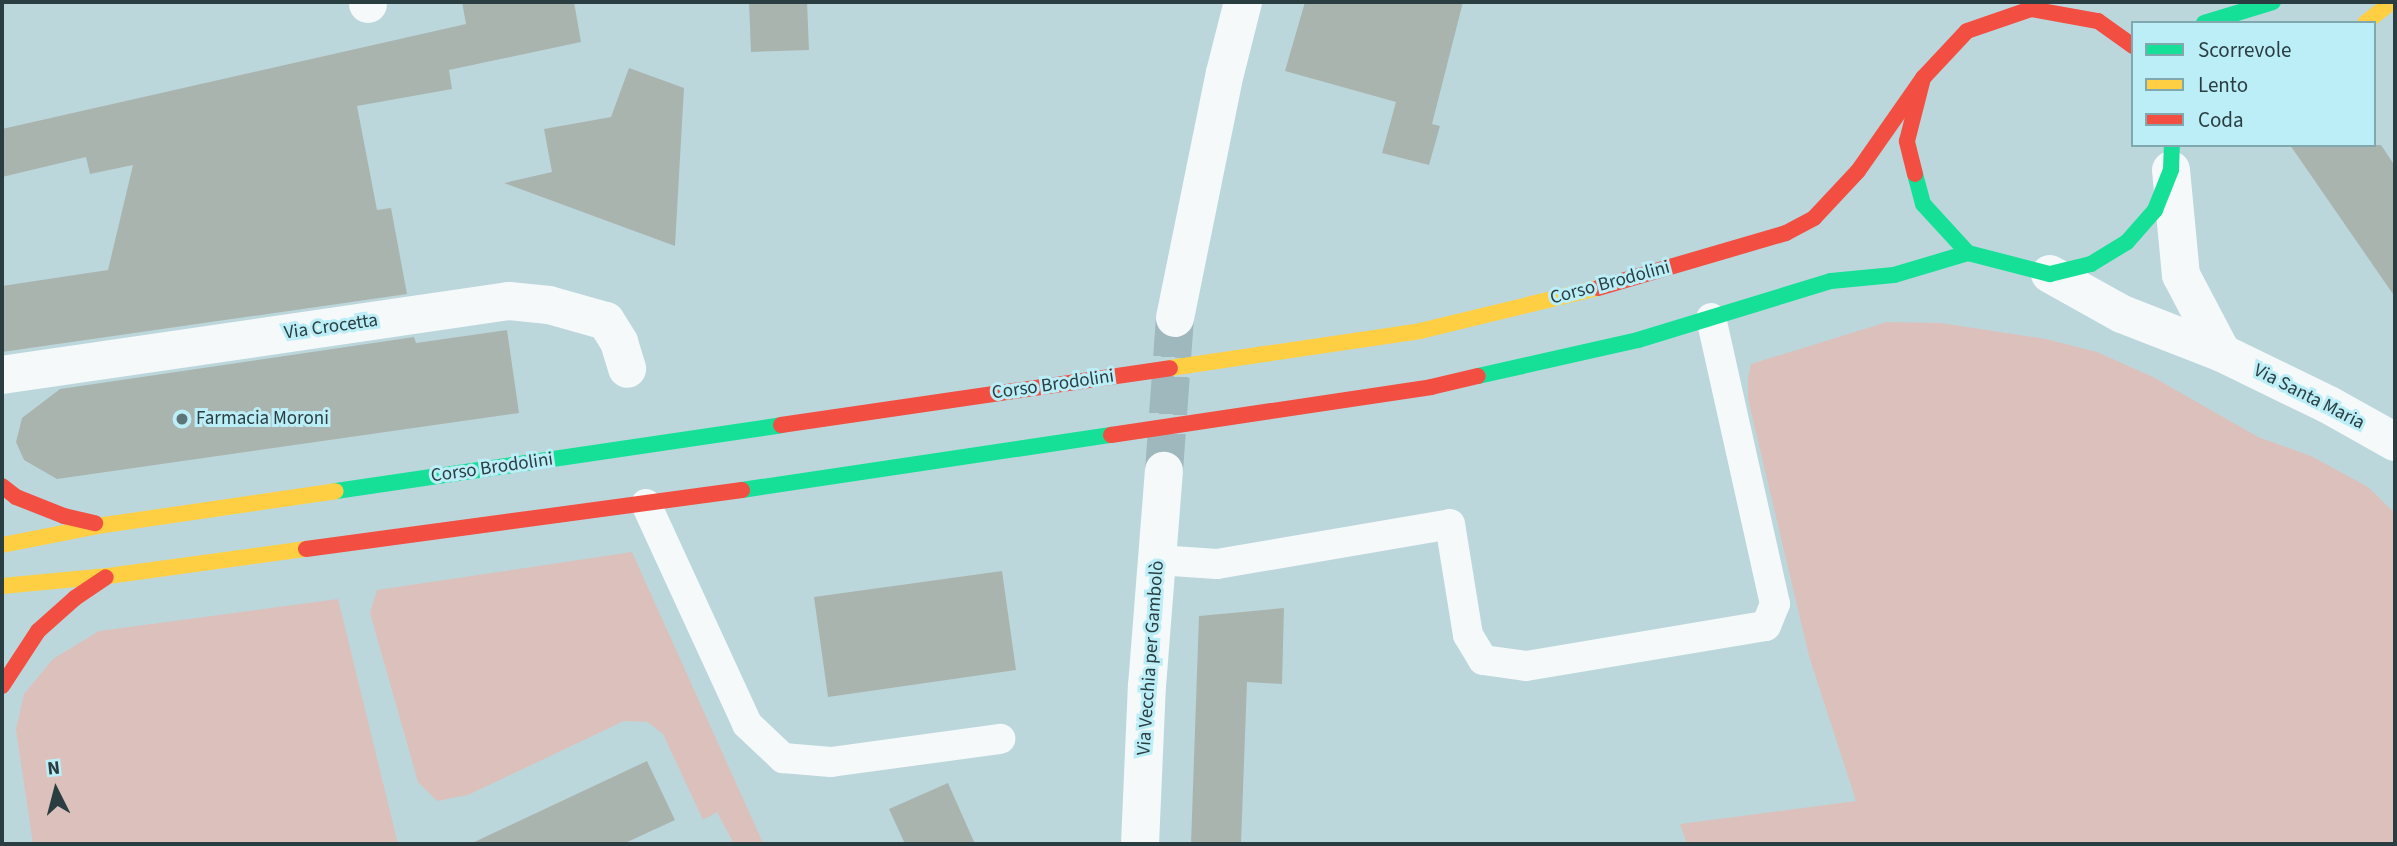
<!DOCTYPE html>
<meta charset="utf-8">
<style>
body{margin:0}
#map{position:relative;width:2397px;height:846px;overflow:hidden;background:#bcd7dc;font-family:"Source Sans 3",sans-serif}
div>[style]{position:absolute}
.green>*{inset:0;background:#dcc0bc}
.building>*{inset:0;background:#aab4af}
.street-tunnel>*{height:38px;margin-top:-19px;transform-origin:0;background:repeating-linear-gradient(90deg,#9fb8bd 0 38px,transparent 0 57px)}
.lane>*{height:30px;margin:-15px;padding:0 15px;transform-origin:15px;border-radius:15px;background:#f5f9fa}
.street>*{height:38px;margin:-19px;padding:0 19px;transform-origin:19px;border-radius:19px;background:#f5f9fa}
.fast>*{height:16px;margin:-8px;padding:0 8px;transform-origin:8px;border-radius:8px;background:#16e098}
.slow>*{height:16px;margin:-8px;padding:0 8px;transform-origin:8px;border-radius:8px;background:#ffcf43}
.jam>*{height:16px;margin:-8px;padding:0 8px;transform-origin:8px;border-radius:8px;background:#f24e42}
.dots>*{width:19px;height:19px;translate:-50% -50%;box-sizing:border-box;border:4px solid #bceef7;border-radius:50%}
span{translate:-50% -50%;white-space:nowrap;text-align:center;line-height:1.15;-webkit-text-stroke:6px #bceef7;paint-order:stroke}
.street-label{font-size:19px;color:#2a3e42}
.poi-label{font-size:19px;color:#2a3e42}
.left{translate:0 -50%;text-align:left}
.frame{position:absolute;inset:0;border:4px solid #2a3e42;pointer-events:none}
.legend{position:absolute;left:2131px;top:21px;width:245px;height:126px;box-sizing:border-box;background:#bceef7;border:2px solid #82a8af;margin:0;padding:9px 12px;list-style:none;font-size:21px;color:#2a3e42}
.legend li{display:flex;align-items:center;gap:14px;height:35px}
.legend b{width:35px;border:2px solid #82a8af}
.north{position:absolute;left:21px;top:755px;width:70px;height:70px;-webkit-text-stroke:5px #bceef7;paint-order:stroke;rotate:354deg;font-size:19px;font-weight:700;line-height:28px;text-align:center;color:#2a3e42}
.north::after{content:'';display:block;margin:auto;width:24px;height:32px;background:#2a3e42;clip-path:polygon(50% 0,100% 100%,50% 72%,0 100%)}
</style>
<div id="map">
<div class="green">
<div style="clip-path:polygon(1887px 322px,1941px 323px,2046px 339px,2097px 352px,2153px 377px,2258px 437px,2311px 456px,2368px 487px,2395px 513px,2395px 844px,1687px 844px,1680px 824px,1856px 801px,1809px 656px,1748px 399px,1748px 378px,1751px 364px)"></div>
<div style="clip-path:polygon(632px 552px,763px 843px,760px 844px,734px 844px,717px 812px,703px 820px,663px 734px,648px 722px,624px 721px,468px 795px,437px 801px,418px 782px,370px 613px,377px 590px)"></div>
<div style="clip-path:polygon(338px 599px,398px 844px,33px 844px,16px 730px,24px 694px,53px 659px,99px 631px)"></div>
</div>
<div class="building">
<div style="clip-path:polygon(462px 2px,574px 2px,581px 42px,449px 70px,452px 89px,357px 106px,377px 210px,391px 208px,407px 294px,2px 352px,2px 286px,108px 270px,133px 165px,90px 174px,86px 157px,2px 177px,2px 129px,466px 24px)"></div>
<div style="clip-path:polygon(749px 2px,807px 2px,809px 50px,751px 52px)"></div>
<div style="clip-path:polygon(1305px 2px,1463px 2px,1432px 124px,1440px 126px,1429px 165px,1382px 153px,1396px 102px,1285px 71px)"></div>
<div style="clip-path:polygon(629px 68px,684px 88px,675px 246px,504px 183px,552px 172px,544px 129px,611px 117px)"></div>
<div style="clip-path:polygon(2290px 145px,2381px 145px,2395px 166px,2395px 297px)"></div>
<div style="clip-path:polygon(507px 330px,519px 413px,57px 479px,24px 460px,16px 442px,22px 418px,60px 389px,414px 337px,416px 343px)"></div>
<div style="clip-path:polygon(1002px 571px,1016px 670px,828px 697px,814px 597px)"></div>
<div style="clip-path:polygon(1284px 608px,1282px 684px,1247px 682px,1241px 844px,1191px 844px,1199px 616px)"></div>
<div style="clip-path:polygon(647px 761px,675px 820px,623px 844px,470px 844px)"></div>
<div style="clip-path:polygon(948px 783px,975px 844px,905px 844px,889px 809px)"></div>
</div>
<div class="street-tunnel">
<div style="left:1164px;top:471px;width:153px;rotate:-85.9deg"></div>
</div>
<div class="lane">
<div style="left:646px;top:504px;width:242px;rotate:65.3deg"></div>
<div style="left:747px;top:724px;width:50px;rotate:43.4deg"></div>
<div style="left:783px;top:758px;width:48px;rotate:4.8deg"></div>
<div style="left:831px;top:762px;width:171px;rotate:-7.8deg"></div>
<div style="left:1158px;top:560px;width:59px;rotate:3.9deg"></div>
<div style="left:1217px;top:564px;width:236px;rotate:-9.7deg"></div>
<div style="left:1450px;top:524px;width:112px;rotate:80.8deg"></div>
<div style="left:1468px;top:635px;width:29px;rotate:59deg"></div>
<div style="left:1483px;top:660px;width:43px;rotate:7.9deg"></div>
<div style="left:1526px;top:666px;width:243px;rotate:-9.5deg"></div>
<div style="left:1766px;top:626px;width:24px;rotate:-68deg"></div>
<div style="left:1775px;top:604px;width:293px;rotate:-102.6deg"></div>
</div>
<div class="street">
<div style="left:368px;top:2px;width:2px;rotate:90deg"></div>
<div style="left:2171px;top:170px;width:105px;rotate:84.6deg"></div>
<div style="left:2181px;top:275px;width:88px;rotate:62.3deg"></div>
<div style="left:2050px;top:274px;width:82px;rotate:29.1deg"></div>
<div style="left:2122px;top:314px;width:107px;rotate:21.3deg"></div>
<div style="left:2222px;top:353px;width:119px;rotate:25.9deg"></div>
<div style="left:2329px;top:405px;width:76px;rotate:29.3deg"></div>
<div style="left:1175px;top:318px;width:250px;rotate:-78.5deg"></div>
<div style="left:1225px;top:73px;width:73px;rotate:-75.8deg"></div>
<div style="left:2px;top:375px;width:512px;rotate:-8.3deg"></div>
<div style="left:509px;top:301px;width:40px;rotate:5.7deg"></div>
<div style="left:549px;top:305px;width:59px;rotate:15.7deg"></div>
<div style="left:606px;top:321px;width:25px;rotate:58deg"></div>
<div style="left:619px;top:342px;width:28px;rotate:73deg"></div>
<div style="left:1140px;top:844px;width:158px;rotate:-87.5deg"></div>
<div style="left:1147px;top:686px;width:216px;rotate:-85.5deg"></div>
</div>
<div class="fast">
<div style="left:2204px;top:23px;width:72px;rotate:-16.9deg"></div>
<div style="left:1915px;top:174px;width:31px;rotate:75deg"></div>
<div style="left:1923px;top:204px;width:67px;rotate:47.4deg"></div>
<div style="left:1968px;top:253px;width:85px;rotate:14.4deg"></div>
<div style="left:2050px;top:274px;width:42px;rotate:-13.7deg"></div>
<div style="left:2091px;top:264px;width:42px;rotate:-31.4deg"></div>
<div style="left:2127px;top:242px;width:43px;rotate:-48.8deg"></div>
<div style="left:2155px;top:210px;width:43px;rotate:-68.2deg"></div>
<div style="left:2171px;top:170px;width:25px;rotate:-88deg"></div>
<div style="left:1478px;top:376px;width:164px;rotate:-12.7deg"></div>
<div style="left:1638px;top:340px;width:202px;rotate:-17deg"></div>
<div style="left:1831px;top:281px;width:63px;rotate:-5.4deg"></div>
<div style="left:1894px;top:275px;width:77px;rotate:-16.6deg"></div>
<div style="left:742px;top:490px;width:373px;rotate:-8.5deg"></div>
<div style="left:336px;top:491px;width:450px;rotate:-8.4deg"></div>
</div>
<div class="slow">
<div style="left:2365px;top:23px;width:34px;rotate:-38deg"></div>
<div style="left:1170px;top:368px;width:253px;rotate:-8.4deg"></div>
<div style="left:1420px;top:331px;width:183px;rotate:-13.6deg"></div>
<div style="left:2px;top:545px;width:104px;rotate:-11.1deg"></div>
<div style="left:104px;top:525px;width:234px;rotate:-8.3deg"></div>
<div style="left:2px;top:586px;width:106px;rotate:-5.4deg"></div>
<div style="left:108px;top:576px;width:200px;rotate:-7.8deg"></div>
</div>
<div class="jam">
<div style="left:1915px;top:174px;width:34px;rotate:-104deg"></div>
<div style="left:1907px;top:141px;width:65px;rotate:-75.7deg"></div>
<div style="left:1923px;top:78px;width:64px;rotate:-46.9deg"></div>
<div style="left:1967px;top:31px;width:68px;rotate:-19deg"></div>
<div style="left:2031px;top:9px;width:68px;rotate:10.2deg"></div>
<div style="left:2098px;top:21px;width:43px;rotate:35.5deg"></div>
<div style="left:1598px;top:288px;width:196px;rotate:-16.3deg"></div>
<div style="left:1786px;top:233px;width:32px;rotate:-28deg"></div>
<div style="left:1814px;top:218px;width:64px;rotate:-46.9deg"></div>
<div style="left:1858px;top:171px;width:113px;rotate:-55deg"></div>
<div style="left:781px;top:425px;width:393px;rotate:-8.3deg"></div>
<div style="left:1111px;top:435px;width:324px;rotate:-8.5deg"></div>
<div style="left:1431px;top:387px;width:48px;rotate:-13.2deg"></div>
<div style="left:2px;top:486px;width:18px;rotate:38deg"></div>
<div style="left:16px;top:497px;width:52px;rotate:21.6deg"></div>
<div style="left:64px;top:516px;width:32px;rotate:13deg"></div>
<div style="left:306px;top:549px;width:440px;rotate:-7.7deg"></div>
<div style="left:2px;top:686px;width:66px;rotate:-56.8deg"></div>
<div style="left:38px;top:631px;width:50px;rotate:-41.7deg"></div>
<div style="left:75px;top:598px;width:37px;rotate:-34deg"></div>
</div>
<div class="dots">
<div style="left:182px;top:419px;background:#5d7478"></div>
</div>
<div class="street-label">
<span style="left:1610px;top:283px;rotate:-15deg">Corso Brodolini</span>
<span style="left:331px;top:327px;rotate:-8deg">Via Crocetta</span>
<span style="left:1053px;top:385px;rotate:-8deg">Corso Brodolini</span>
<span style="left:2309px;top:397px;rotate:27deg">Via Santa Maria</span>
<span style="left:492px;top:468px;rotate:-8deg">Corso Brodolini</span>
<span style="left:1151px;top:658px;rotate:-86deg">Via Vecchia per Gambolò</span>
</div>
<div class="poi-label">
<span class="left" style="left:196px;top:419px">Farmacia Moroni</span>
</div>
<div class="frame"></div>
<ul class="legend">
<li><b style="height:9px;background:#16e098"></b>Scorrevole</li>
<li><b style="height:9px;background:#ffcf43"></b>Lento</li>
<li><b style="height:9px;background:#f24e42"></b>Coda</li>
</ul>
<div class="north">N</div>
</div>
